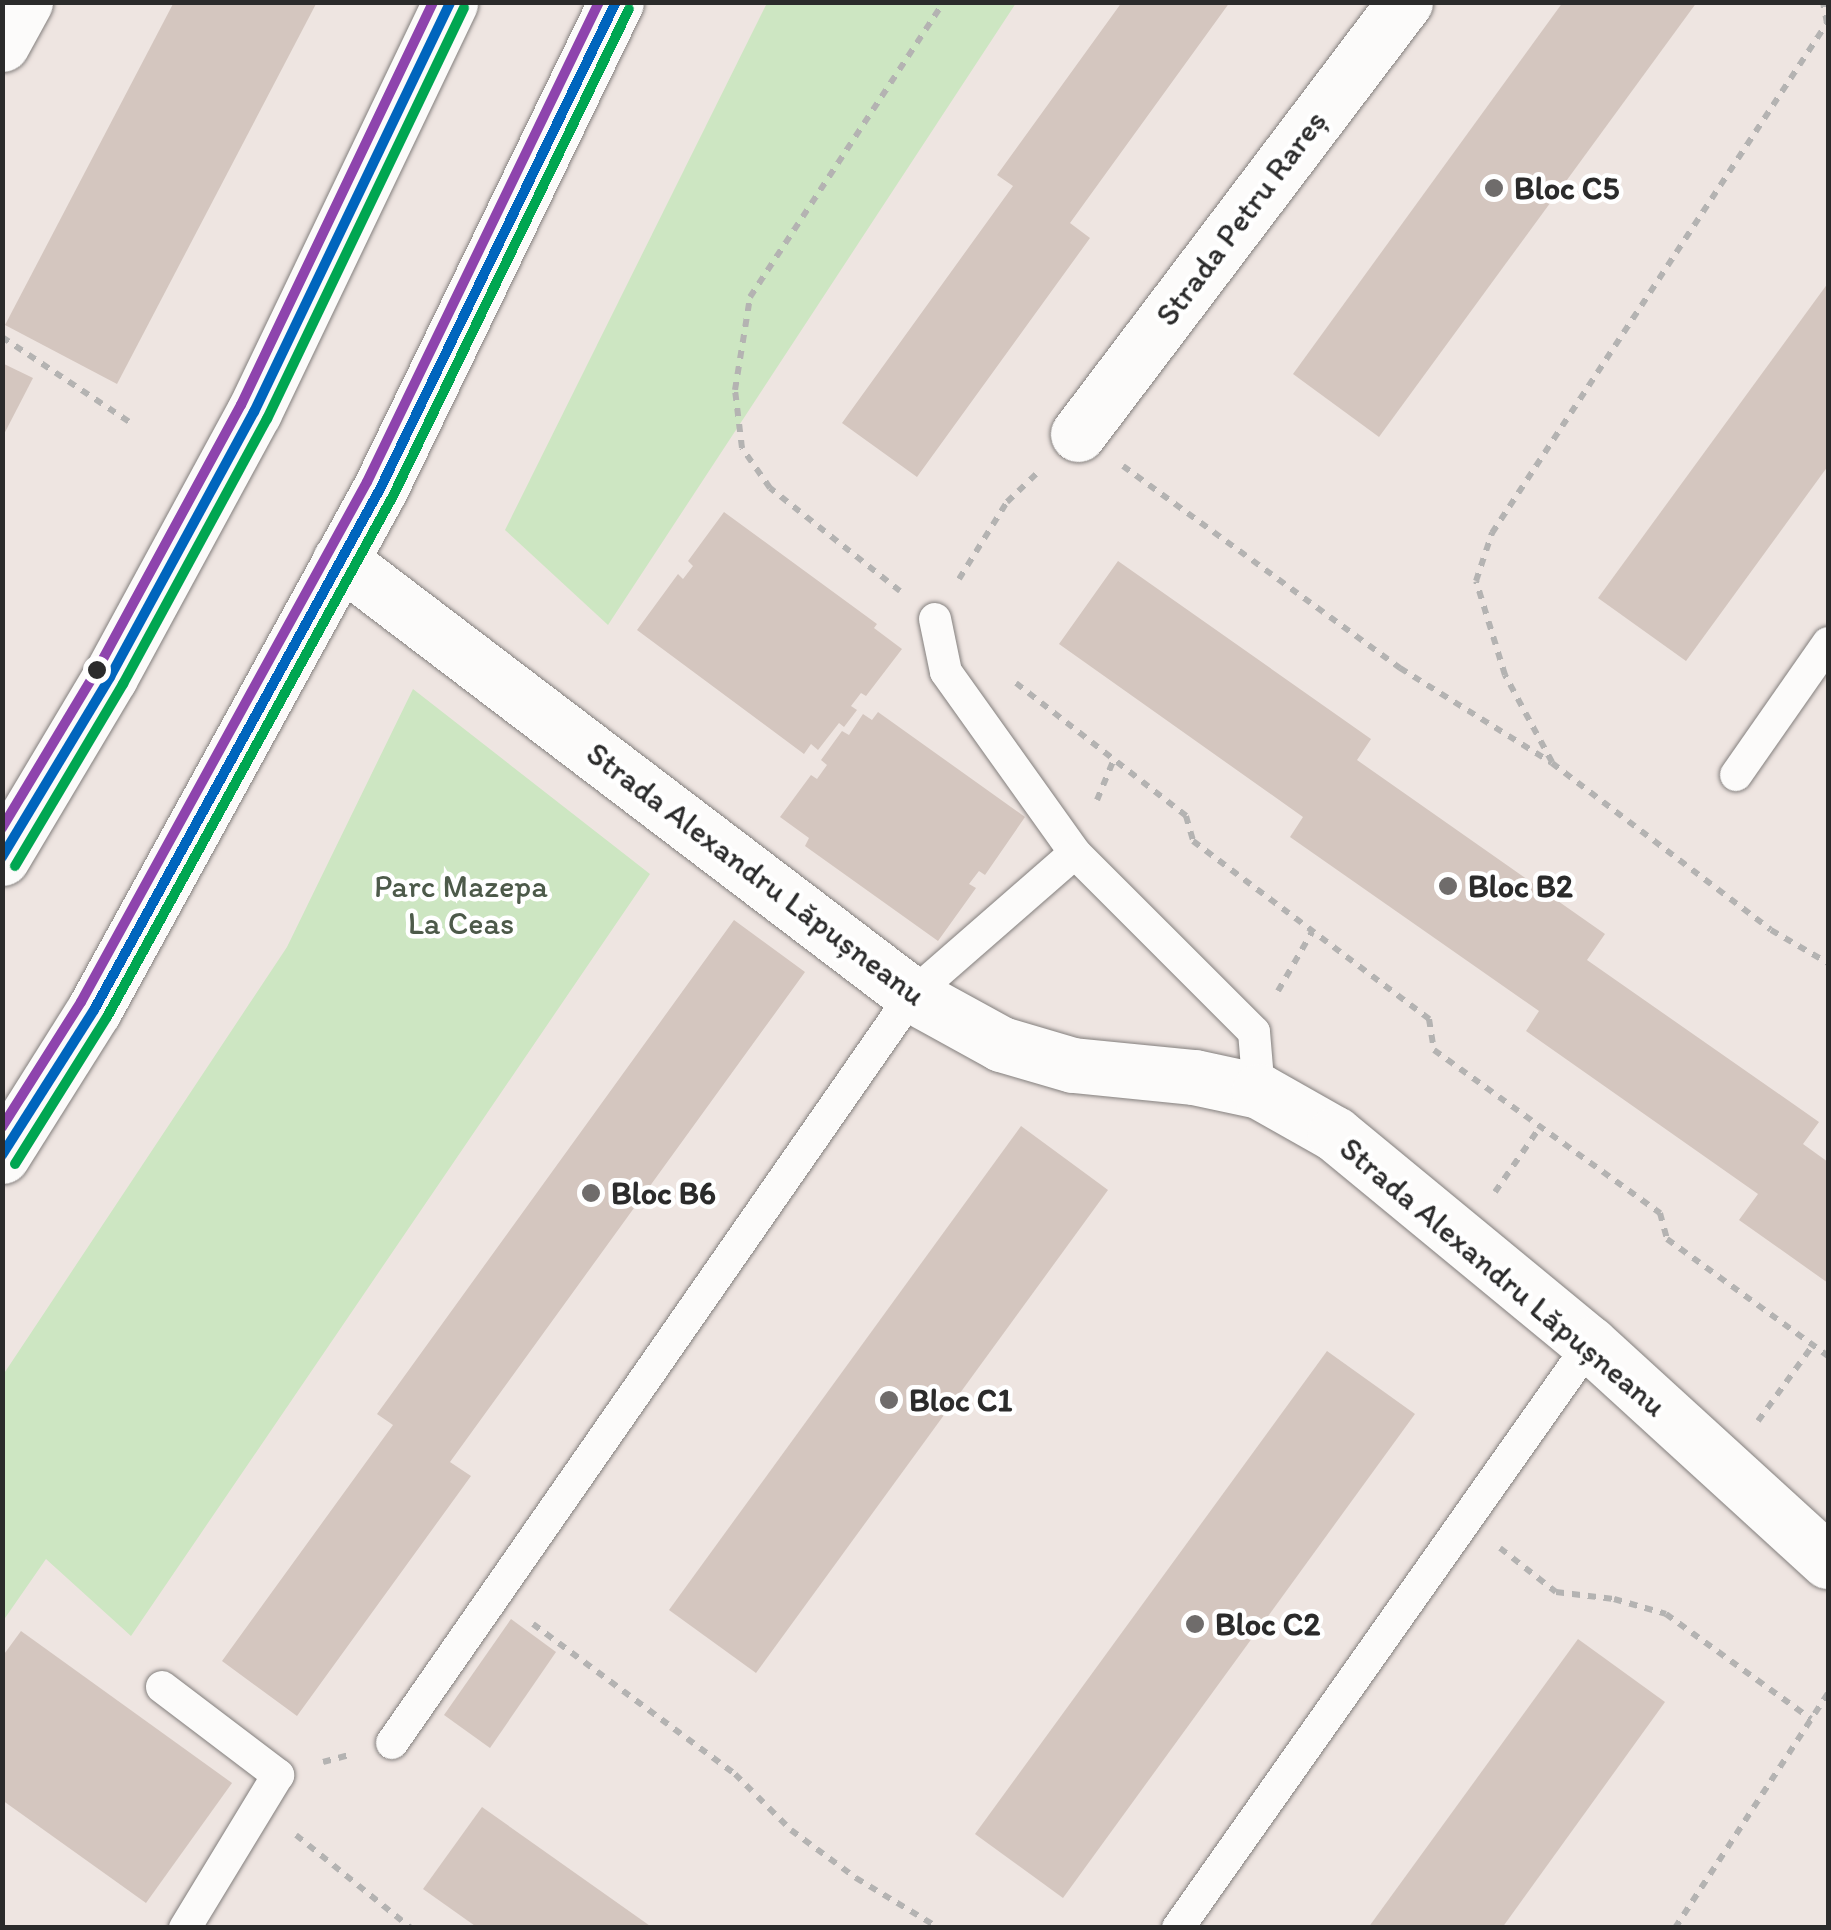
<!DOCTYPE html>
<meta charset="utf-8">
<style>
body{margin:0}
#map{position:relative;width:1831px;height:1930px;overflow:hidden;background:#eee5e1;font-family:Itim,sans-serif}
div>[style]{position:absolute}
.green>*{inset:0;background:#cde6c2}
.building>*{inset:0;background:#d4c6bf}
.path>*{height:6px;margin-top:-3px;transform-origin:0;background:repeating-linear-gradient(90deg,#b4b3b2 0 8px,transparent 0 16px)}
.roads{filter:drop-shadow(0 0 2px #837f7d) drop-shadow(0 0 2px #837f7d)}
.lane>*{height:32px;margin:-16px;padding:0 16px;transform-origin:16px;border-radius:16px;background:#fcfbfa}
.street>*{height:55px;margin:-27.5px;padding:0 27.5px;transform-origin:27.5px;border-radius:27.5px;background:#fcfbfa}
.secondary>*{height:55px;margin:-27.5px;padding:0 27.5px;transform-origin:27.5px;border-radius:27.5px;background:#fcfbfa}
.primary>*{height:55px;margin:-27.5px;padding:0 27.5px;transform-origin:27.5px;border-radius:27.5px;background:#fcfbfa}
.bus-1>*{height:10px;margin:-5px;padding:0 5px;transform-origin:5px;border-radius:5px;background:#0065bd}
.bus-2>*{height:10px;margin:-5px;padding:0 5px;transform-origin:5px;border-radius:5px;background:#00a651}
.bus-3>*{height:10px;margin:-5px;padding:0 5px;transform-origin:5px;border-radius:5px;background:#8e44ad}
.dots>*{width:28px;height:28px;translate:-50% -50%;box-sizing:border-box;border:5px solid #fff;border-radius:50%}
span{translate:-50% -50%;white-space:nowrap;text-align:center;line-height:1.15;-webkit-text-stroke:9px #fff;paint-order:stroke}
.poi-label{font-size:32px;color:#2b2b2b;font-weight:700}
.left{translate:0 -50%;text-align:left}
.street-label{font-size:32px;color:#2b2b2b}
.park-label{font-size:32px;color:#4d5a4a}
.frame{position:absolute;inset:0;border:5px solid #2b2b2b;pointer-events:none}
</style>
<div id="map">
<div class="green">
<div style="clip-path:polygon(767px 3px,1016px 3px,608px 625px,505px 530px)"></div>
<div style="clip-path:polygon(413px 689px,650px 874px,131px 1636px,46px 1559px,3px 1621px,3px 1375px,287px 947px)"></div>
</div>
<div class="building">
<div style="clip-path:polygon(174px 2px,317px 2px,117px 384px,5px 325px)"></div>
<div style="clip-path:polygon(1122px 2px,1230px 2px,1070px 223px,1090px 238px,917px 477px,842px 423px,1013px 186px,997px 175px)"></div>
<div style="clip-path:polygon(1563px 2px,1697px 2px,1379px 437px,1293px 374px)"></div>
<div style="clip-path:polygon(1828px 283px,1828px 466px,1686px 661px,1598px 598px)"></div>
<div style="clip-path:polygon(2px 363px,33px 378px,2px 438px)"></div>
<div style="clip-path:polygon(724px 512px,877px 624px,874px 628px,902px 649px,866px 696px,861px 693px,851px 706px,857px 710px,844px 727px,839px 723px,818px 750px,811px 744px,804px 754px,637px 630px,678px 574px,683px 579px,693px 566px,688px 561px)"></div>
<div style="clip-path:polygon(1118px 561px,1371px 739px,1357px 760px,1605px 934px,1587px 960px,1819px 1122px,1803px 1144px,1828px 1162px,1828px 1283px,1739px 1220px,1758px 1194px,1526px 1031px,1539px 1011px,1290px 837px,1303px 817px,1059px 644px)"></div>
<div style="clip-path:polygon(878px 712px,1025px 817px,985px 875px,979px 871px,969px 884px,976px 888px,938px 941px,805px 846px,809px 838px,780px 817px,811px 775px,817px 779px,827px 765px,821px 760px,842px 731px,849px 735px,863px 714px,872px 720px)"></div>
<div style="clip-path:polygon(734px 920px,805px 972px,450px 1462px,471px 1476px,297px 1716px,222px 1661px,393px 1425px,377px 1414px)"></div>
<div style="clip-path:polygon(1021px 1126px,1108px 1190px,756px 1673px,669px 1610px)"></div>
<div style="clip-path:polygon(1327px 1351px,1415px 1414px,1063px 1898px,975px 1834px)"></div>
<div style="clip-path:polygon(511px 1619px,556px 1652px,490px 1748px,444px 1715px)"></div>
<div style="clip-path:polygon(21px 1631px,232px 1783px,146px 1903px,2px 1800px,2px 1657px)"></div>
<div style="clip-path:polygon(1578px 1639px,1665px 1702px,1502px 1928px,1368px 1928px)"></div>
<div style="clip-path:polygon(482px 1807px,653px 1928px,478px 1928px,423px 1889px)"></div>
</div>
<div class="path">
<div style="left:2px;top:337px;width:155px;rotate:33.7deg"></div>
<div style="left:1123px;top:466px;width:343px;rotate:36.1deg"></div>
<div style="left:1400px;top:668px;width:179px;rotate:32deg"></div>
<div style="left:1552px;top:763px;width:275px;rotate:37.3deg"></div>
<div style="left:1771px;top:930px;width:66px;rotate:30.1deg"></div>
<div style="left:959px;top:579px;width:91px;rotate:-58.1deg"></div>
<div style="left:1007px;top:502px;width:42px;rotate:-44deg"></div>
<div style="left:900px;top:591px;width:166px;rotate:-141.6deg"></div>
<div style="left:770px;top:488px;width:49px;rotate:-125deg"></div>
<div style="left:742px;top:448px;width:58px;rotate:-96.9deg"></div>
<div style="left:735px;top:390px;width:94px;rotate:-80.8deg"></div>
<div style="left:750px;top:297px;width:353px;rotate:-56.7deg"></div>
<div style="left:1016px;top:683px;width:216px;rotate:38deg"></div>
<div style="left:1186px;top:816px;width:26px;rotate:74deg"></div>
<div style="left:1193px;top:841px;width:296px;rotate:37deg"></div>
<div style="left:1429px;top:1019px;width:31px;rotate:81deg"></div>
<div style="left:1434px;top:1050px;width:279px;rotate:35.8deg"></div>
<div style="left:1660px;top:1213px;width:27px;rotate:75deg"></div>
<div style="left:1667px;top:1239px;width:199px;rotate:36deg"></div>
<div style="left:1552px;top:762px;width:99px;rotate:-118.4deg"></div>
<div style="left:1505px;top:675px;width:98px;rotate:-107.1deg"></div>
<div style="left:1476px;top:581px;width:51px;rotate:-71.6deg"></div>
<div style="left:1492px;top:533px;width:610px;rotate:-56.7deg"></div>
<div style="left:1827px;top:23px;width:21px;rotate:-101deg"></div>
<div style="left:1097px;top:800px;width:44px;rotate:-67.5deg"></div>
<div style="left:1278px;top:991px;width:68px;rotate:-60deg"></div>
<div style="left:1495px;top:1192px;width:79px;rotate:-55.3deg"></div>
<div style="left:1758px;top:1421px;width:94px;rotate:-54.1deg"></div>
<div style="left:1500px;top:1548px;width:71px;rotate:38.2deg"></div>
<div style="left:1556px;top:1592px;width:58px;rotate:6.9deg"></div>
<div style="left:1614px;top:1599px;width:54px;rotate:16.1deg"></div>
<div style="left:1666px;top:1614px;width:179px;rotate:35.9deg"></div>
<div style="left:533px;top:1624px;width:252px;rotate:36.6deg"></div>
<div style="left:735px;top:1774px;width:79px;rotate:45deg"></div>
<div style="left:791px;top:1830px;width:81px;rotate:36.4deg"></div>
<div style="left:856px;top:1878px;width:97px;rotate:31.1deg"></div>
<div style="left:323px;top:1762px;width:27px;rotate:-15deg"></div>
<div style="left:296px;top:1835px;width:148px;rotate:39deg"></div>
<div style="left:1675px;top:1928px;width:280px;rotate:-56.9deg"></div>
</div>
<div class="roads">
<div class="lane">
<div style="left:935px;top:619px;width:54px;rotate:78.3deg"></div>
<div style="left:946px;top:672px;width:222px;rotate:54.5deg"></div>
<div style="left:1075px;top:853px;width:253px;rotate:45deg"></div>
<div style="left:1254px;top:1032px;width:59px;rotate:85.2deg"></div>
<div style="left:1736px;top:775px;width:161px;rotate:-55.1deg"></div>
<div style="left:162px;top:1687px;width:146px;rotate:37.2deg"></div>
<div style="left:278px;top:1775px;width:179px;rotate:121.3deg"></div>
<div style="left:392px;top:1743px;width:911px;rotate:-55.19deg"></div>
<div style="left:912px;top:995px;width:216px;rotate:-41.1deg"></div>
<div style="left:1178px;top:1928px;width:715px;rotate:-54.8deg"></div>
</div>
<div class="street">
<div style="left:2px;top:44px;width:48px;rotate:-61.3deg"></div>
<div style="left:1078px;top:434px;width:542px;rotate:-52.88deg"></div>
</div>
<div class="secondary">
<div style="left:340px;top:560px;width:719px;rotate:37.25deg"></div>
<div style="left:912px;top:995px;width:102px;rotate:28.8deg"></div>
<div style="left:1001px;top:1044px;width:75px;rotate:16.3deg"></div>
<div style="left:1073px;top:1065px;width:122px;rotate:5.7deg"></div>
<div style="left:1194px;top:1077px;width:66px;rotate:12.2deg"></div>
<div style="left:1259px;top:1091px;width:87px;rotate:29.5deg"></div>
<div style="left:1335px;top:1134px;width:330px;rotate:39.5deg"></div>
<div style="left:1590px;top:1344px;width:322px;rotate:42.4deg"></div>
</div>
<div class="primary">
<div style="left:2px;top:858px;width:211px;rotate:-59.2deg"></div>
<div style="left:110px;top:677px;width:302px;rotate:-61.5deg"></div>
<div style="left:254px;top:412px;width:454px;rotate:-64.4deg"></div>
<div style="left:2px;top:1156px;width:173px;rotate:-57.8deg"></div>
<div style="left:94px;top:1010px;width:594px;rotate:-61.24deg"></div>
<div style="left:380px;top:489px;width:541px;rotate:-64.15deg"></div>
</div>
</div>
<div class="bus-1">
<div style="left:2px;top:857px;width:210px;rotate:-59deg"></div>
<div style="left:110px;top:677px;width:302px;rotate:-61.5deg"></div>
<div style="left:254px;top:412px;width:454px;rotate:-64.4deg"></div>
<div style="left:2px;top:1155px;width:172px;rotate:-57.6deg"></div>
<div style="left:94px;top:1010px;width:594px;rotate:-61.24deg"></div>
<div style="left:380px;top:489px;width:541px;rotate:-64.15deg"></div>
</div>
<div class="bus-2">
<div style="left:15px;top:866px;width:212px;rotate:-59.3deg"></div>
<div style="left:123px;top:684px;width:302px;rotate:-61.5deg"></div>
<div style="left:267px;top:419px;width:456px;rotate:-64.4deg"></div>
<div style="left:15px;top:1164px;width:173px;rotate:-58deg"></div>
<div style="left:107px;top:1017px;width:594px;rotate:-61.24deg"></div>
<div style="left:393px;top:496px;width:541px;rotate:-64.15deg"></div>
</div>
<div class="bus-3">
<div style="left:2px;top:828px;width:184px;rotate:-59deg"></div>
<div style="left:97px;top:670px;width:302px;rotate:-61.5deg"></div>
<div style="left:241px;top:405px;width:446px;rotate:-64.5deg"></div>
<div style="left:2px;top:1127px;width:148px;rotate:-57.7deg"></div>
<div style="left:81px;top:1002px;width:593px;rotate:-61.19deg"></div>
<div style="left:367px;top:482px;width:533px;rotate:-64.2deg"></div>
</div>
<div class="dots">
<div style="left:1494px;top:188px;background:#6f6c6b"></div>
<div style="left:97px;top:670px;background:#2b2b2b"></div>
<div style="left:1448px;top:886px;background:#6f6c6b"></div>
<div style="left:591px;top:1193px;background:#6f6c6b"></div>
<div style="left:889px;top:1400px;background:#6f6c6b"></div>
<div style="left:1195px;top:1624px;background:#6f6c6b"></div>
</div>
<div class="poi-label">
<span class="left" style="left:1514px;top:188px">Bloc C5</span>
<span class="left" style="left:1468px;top:886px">Bloc B2</span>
<span class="left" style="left:611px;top:1193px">Bloc B6</span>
<span class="left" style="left:909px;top:1400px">Bloc C1</span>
<span class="left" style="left:1215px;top:1624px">Bloc C2</span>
</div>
<div class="street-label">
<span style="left:1241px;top:218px;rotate:-53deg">Strada Petru Rareș</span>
<span style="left:756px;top:874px;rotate:37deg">Strada Alexandru Lăpușneanu</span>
<span style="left:1503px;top:1277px;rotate:40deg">Strada Alexandru Lăpușneanu</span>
</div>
<div class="park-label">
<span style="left:461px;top:905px">Parc Mazepa<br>La Ceas</span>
</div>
<div class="frame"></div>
</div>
